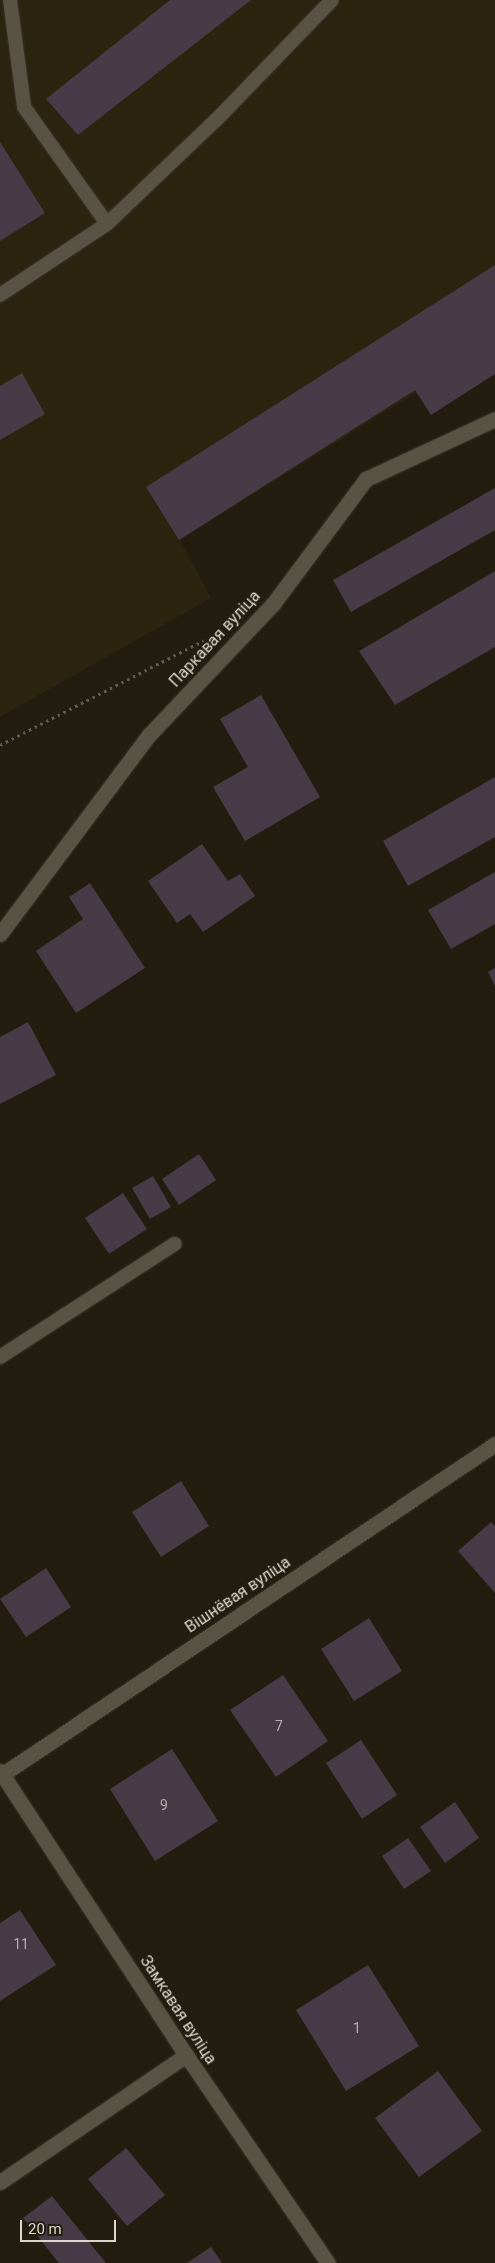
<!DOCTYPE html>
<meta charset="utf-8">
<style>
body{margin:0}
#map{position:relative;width:495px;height:2263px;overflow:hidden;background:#221d0f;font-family:Roboto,sans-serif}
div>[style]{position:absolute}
.built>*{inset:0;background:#2b240f}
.building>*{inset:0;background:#463b47}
.path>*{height:3px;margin-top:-1.5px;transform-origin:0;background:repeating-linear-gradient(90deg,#5f5b4e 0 2.5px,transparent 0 6.5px)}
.roads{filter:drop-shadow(0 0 1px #3a352d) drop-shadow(0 0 1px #3a352d)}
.lane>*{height:14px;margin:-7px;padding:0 7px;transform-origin:7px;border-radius:7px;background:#585343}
.street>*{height:15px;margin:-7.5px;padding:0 7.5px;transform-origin:7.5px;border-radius:7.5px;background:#585343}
span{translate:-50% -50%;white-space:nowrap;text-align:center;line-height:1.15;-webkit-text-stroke:4.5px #221d0f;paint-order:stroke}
.number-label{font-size:14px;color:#b6b0ac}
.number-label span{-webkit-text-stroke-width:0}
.street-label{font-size:16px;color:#dbd7ce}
.scale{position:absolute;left:20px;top:2220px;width:96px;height:22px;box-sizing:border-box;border:2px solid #dbd7ce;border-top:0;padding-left:6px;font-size:15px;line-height:18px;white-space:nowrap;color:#dbd7ce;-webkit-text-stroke:4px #221d0f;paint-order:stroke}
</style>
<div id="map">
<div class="built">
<div style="clip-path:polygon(0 0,495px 0,495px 343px,180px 540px,211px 598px,0 717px)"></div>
</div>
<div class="building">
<div style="clip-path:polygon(170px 0,251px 0,78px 135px,46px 99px)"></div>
<div style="clip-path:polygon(0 142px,45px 213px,0 241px)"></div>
<div style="clip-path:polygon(495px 265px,495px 374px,431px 415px,415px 390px,179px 540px,146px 487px)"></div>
<div style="clip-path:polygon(22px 373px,45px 414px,0 440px,0 386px)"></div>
<div style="clip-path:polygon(495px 488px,495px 530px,351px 612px,333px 580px)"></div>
<div style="clip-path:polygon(495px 571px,495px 647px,395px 705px,359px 651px)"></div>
<div style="clip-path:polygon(261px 695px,320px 797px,245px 841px,213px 787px,248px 767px,220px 719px)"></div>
<div style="clip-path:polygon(495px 777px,495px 837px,408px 886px,383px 841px)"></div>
<div style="clip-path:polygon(202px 844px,228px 881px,240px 874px,255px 896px,203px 932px,190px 914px,177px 923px,148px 881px)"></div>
<div style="clip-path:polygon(495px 872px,495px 924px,451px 949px,428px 910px)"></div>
<div style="clip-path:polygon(90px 883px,145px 968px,76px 1013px,36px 951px,83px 919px,69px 897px)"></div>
<div style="clip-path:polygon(495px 968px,495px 986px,488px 972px)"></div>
<div style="clip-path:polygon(28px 1022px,56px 1075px,0 1104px,0 1037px)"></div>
<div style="clip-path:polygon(199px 1154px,216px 1180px,179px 1205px,162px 1179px)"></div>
<div style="clip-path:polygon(153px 1176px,171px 1207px,150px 1219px,132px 1188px)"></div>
<div style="clip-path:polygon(123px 1193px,147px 1229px,109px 1254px,85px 1218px)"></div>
<div style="clip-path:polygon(181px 1481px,209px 1526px,161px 1557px,132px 1512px)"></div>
<div style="clip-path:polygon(491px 1522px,495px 1526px,495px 1593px,458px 1551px)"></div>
<div style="clip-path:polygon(46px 1568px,71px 1607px,26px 1637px,0 1599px)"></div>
<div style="clip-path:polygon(369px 1618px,402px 1671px,354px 1701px,321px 1649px)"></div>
<div style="clip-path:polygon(283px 1675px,328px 1741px,276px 1777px,230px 1710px)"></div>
<div style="clip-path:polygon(361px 1740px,397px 1795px,362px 1819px,326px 1763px)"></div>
<div style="clip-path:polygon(172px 1749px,218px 1821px,155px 1861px,110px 1789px)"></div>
<div style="clip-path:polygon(455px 1802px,479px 1838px,445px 1863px,420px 1827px)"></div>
<div style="clip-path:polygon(408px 1838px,431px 1871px,404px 1889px,382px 1856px)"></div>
<div style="clip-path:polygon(20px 1910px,56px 1965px,0 2001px,0 1923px)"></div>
<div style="clip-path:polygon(368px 1965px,419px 2046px,346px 2091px,296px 2010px)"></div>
<div style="clip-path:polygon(438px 2071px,482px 2131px,419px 2177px,375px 2118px)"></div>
<div style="clip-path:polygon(126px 2148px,165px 2195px,127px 2226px,88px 2179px)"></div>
<div style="clip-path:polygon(52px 2196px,106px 2263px,59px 2263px,23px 2218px)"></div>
<div style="clip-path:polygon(211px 2247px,222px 2263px,187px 2263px)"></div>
</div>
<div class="path">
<div style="left:0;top:745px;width:229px;rotate:-27.2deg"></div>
</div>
<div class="roads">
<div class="lane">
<div style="left:10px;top:0;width:108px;rotate:82.5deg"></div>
<div style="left:24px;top:107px;width:143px;rotate:54.6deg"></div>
<div style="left:0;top:295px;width:128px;rotate:-33.6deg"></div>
<div style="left:107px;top:224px;width:152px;rotate:-43.7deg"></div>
<div style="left:217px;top:119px;width:165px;rotate:-46deg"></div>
<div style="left:0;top:1357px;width:208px;rotate:-32.9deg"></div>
</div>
<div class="street">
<div style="left:0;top:934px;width:249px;rotate:-53.2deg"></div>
<div style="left:149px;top:735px;width:180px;rotate:-46.6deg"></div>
<div style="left:273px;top:604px;width:156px;rotate:-53.4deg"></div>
<div style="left:366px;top:479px;width:142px;rotate:-24.9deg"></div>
<div style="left:0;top:1771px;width:339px;rotate:56.8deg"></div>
<div style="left:186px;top:2055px;width:252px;rotate:55.7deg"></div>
<div style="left:0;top:1776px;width:596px;rotate:-33.85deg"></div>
<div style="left:0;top:2182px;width:225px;rotate:-34.3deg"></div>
</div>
</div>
<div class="number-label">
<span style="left:279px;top:1726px">7</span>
<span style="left:164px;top:1805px">9</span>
<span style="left:21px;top:1944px">11</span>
<span style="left:357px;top:2028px">1</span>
</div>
<div class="street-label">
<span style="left:215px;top:639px;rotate:-47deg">Паркавая вуліца</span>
<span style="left:238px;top:1595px;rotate:-34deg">Вішнёвая вуліца</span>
<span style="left:178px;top:2010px;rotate:57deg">Замкавая вуліца</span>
</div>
<div class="scale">20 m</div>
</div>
